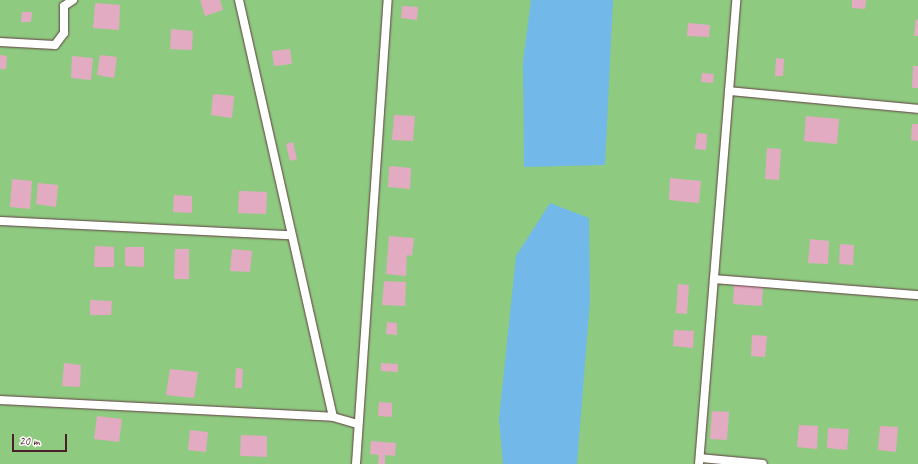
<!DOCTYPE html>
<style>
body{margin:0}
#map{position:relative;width:918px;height:464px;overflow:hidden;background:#f6dfc5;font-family:Caveat,sans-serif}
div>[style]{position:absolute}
.green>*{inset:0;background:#8ecb81}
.water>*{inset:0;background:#72b8e9}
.building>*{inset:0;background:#e3abc2}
.roads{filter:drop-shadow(0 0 1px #643c42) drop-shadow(0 0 1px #643c42)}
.service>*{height:8px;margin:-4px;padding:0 4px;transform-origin:4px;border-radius:4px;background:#fff}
span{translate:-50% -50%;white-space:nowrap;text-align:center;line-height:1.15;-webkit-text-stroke:3px #fdfcf7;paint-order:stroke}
.scale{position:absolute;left:12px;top:434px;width:55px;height:18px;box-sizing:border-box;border:2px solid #4a1f2b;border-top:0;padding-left:5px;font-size:12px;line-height:14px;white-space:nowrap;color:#4a1f2b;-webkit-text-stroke:3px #fdfcf7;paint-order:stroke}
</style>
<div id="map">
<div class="green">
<div style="clip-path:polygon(0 0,918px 0,918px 464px,0 464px)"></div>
</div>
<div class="water">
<div style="clip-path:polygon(531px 0,613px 0,605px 165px,524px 167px,523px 62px)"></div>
<div style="clip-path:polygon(550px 203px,589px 218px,590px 300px,577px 464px,503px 464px,499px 419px,516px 256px)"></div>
</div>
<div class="building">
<div style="clip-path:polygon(200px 0,220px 0,223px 10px,205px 16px)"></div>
<div style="clip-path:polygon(852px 0,866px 0,865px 9px,852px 8px)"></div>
<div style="clip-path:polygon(95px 3px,120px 5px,119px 30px,93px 28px)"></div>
<div style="clip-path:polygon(402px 6px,418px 7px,417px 20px,401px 18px)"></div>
<div style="clip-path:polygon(22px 12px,32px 12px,31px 22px,21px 22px)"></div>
<div style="clip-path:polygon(916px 19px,918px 20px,918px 36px,914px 36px)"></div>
<div style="clip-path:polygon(688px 23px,710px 25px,709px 37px,687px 36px)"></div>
<div style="clip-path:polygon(171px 29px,193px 31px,192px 50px,170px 49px)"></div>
<div style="clip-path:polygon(290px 49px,292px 64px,274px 66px,272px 51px)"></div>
<div style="clip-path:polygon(0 55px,7px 56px,6px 69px,0 69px)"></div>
<div style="clip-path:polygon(100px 55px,117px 57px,114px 78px,97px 75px)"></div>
<div style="clip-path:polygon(72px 56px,93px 58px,91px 80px,71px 78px)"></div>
<div style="clip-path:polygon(776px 58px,784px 59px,783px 76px,775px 76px)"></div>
<div style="clip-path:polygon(913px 66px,918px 66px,918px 88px,912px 88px)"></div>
<div style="clip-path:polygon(702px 73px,714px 74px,713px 83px,701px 82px)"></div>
<div style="clip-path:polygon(213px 94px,234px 96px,232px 118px,211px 115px)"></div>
<div style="clip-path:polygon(394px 115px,415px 116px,413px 141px,392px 140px)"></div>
<div style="clip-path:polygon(806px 116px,839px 119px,837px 144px,804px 141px)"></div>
<div style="clip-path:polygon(912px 124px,918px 124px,918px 141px,911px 140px)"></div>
<div style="clip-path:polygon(697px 133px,707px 134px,706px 150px,695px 149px)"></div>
<div style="clip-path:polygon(293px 142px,297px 159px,290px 161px,286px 144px)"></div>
<div style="clip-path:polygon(767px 148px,781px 149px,779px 180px,765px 179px)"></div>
<div style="clip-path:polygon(389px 166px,411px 168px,410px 189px,388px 187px)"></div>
<div style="clip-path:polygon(670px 178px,701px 181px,699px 203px,669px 200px)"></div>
<div style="clip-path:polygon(12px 179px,32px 181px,30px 209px,10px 207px)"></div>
<div style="clip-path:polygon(38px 183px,58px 185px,56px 207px,36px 204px)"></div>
<div style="clip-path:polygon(239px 191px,267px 192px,266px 214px,238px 213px)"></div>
<div style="clip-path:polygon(174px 195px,192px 196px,192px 213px,173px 212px)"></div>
<div style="clip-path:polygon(389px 236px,414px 238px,412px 256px,407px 255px,406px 276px,386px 274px)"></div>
<div style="clip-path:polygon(810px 239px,829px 241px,828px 264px,808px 263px)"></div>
<div style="clip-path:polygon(840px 244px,854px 245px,853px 265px,839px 264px)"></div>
<div style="clip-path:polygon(95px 246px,114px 247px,114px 267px,94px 267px)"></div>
<div style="clip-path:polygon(125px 247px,144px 247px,144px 267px,125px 266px)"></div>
<div style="clip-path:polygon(175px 249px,189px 249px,189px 279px,174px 279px)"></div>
<div style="clip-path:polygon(232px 249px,252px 251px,250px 272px,230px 271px)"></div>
<div style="clip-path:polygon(384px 281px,406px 282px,405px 306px,382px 305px)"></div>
<div style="clip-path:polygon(678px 284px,689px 285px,687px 314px,676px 313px)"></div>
<div style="clip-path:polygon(734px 285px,763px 287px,762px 306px,733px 304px)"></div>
<div style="clip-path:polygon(90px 300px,112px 301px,111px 315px,90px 315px)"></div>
<div style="clip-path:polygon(387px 322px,397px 323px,397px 335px,386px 334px)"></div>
<div style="clip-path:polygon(674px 330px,694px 331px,693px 348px,673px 346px)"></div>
<div style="clip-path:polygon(752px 335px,767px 336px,765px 357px,751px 356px)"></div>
<div style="clip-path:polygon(64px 363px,81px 365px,80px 387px,62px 386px)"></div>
<div style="clip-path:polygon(381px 363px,398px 364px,398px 372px,381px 371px)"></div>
<div style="clip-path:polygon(236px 368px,243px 369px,242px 388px,235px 388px)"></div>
<div style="clip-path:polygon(170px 369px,198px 372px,194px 398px,166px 395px)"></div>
<div style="clip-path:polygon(379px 402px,392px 403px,392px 417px,378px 416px)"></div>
<div style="clip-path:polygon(712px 411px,729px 412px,727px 440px,710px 439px)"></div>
<div style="clip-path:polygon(97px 416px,122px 419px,119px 442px,94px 439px)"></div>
<div style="clip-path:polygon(799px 425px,818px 426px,817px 449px,797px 447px)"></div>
<div style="clip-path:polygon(880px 426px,898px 427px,896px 452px,878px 450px)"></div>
<div style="clip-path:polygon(828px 428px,849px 429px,847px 450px,827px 448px)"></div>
<div style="clip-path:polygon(190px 430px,208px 432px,206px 452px,188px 450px)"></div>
<div style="clip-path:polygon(241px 435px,267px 436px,267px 457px,240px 456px)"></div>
<div style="clip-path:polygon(371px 441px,396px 443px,395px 456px,385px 455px,385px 464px,378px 464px,379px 455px,370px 454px)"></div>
</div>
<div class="roads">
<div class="service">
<div style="left:239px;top:0;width:427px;rotate:77.3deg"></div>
<div style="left:0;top:42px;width:55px;rotate:3.1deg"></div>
<div style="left:55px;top:45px;width:15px;rotate:-53deg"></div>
<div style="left:64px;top:33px;width:27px;rotate:-90deg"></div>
<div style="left:64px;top:6px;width:11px;rotate:-34deg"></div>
<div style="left:729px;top:91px;width:190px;rotate:5.4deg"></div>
<div style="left:0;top:221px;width:291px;rotate:2.8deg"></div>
<div style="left:714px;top:279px;width:205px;rotate:4.5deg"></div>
<div style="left:0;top:400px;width:333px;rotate:2.9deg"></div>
<div style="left:333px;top:417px;width:25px;rotate:16deg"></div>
<div style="left:700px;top:458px;width:63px;rotate:5.4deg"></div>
<div style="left:356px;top:464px;width:465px;rotate:-86.1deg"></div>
<div style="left:699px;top:464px;width:465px;rotate:-85.4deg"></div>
</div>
</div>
<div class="scale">20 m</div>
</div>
